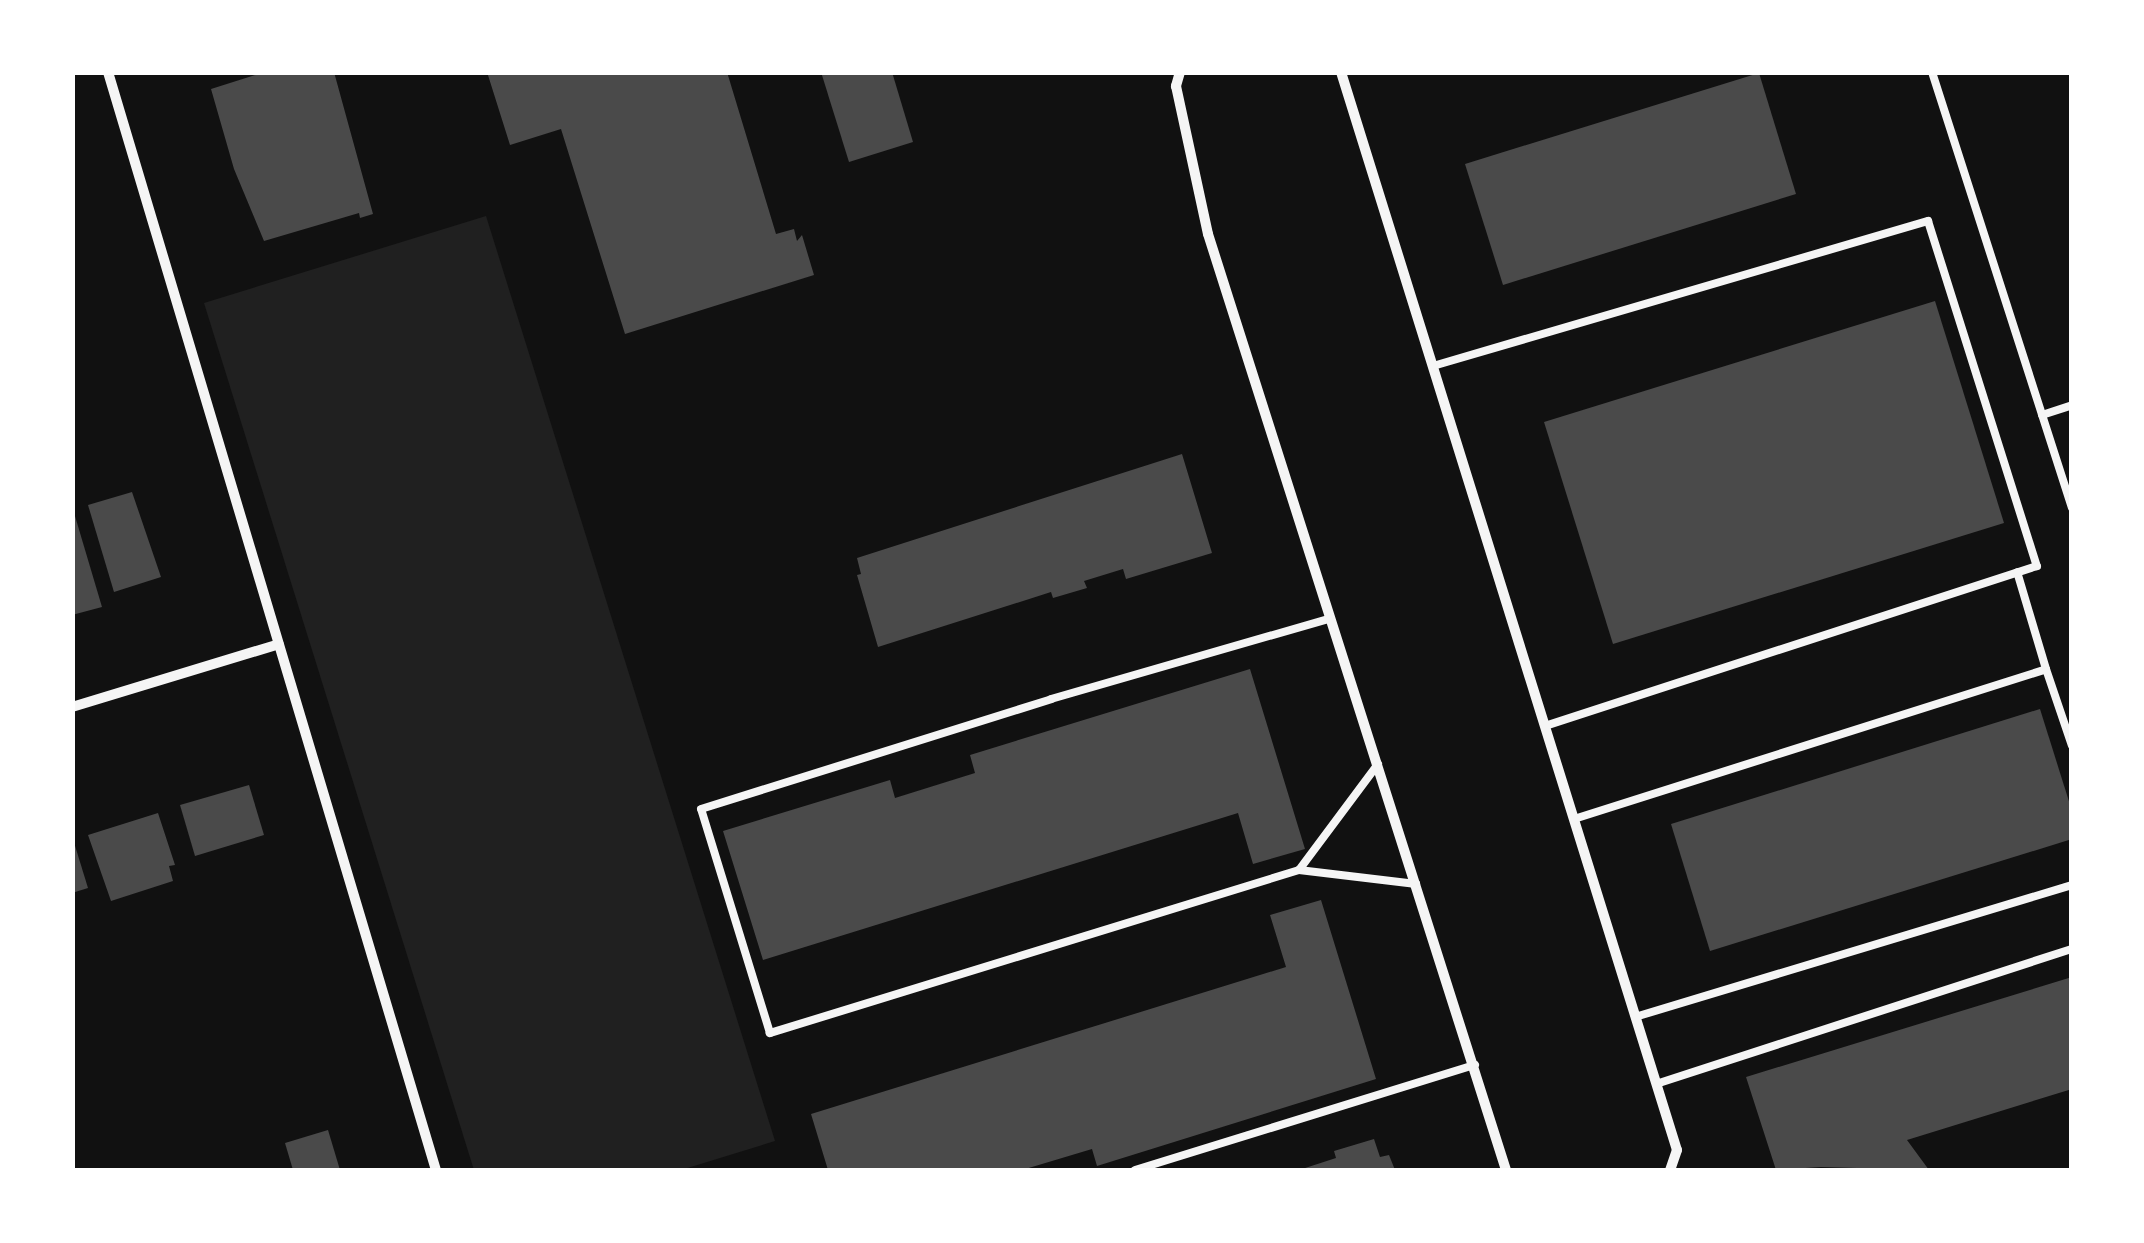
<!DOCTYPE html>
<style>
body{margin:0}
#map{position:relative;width:2144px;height:1243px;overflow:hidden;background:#111;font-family:"Work Sans",sans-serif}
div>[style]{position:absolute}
.green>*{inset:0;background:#202020}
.building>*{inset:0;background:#4a4a4a}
.service>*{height:8px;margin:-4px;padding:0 4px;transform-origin:4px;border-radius:4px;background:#f5f5f5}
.minor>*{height:10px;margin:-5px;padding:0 5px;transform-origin:5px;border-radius:5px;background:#f5f5f5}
span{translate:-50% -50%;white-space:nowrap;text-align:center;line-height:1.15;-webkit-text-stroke:9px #fff;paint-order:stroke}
.frame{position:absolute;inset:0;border:75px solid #fff;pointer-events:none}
</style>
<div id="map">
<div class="green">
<div style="clip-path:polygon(486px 216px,775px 1141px,681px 1170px,474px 1170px,204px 303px)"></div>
</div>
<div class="building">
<div style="clip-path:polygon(265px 72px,334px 72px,373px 214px,360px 218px,359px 213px,264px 241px,234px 169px,211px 89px)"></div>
<div style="clip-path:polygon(487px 72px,727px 72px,776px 234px,794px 229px,797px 241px,802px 235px,814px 275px,625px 334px,561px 129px,510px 145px)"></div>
<div style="clip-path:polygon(821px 72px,892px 72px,913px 142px,849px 162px)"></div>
<div style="clip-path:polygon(1759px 73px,1796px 194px,1503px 285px,1465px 164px)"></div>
<div style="clip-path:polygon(1935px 301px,2004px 523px,1613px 644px,1544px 422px)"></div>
<div style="clip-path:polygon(1182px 454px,1212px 553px,1126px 579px,1123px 569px,1084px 581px,1087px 588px,1053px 598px,1051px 592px,878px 647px,857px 575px,861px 574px,857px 558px)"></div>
<div style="clip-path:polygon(132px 492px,161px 577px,114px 592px,88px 505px)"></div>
<div style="clip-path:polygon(72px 506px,102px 607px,72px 615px)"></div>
<div style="clip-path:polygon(1250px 669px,1305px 849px,1253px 864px,1238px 813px,763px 960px,723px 831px,890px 780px,895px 798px,975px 773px,970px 755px)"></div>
<div style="clip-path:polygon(2040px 709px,2072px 811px,2072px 839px,1710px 951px,1671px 824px)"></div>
<div style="clip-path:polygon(249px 785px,264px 835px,195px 856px,180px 805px)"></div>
<div style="clip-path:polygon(158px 813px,175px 865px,169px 866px,173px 881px,111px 901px,88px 835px)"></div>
<div style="clip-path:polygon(72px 836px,88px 888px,72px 893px)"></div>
<div style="clip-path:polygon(1321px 900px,1376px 1079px,1097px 1166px,1092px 1149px,1022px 1170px,828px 1170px,811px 1114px,1286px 967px,1270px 915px)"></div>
<div style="clip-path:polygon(2072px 977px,2072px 1089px,1907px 1140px,1929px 1170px,1821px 1167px,1776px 1170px,1746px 1077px)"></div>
<div style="clip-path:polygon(328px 1130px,340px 1170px,293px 1170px,285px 1143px)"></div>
<div style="clip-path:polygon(1374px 1139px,1380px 1157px,1389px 1155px,1395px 1170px,1299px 1170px,1336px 1158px,1334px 1151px)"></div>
</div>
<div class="service">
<div style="left:1932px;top:72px;width:458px;rotate:72.2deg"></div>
<div style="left:1433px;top:366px;width:516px;rotate:-16.33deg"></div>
<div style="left:1928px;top:221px;width:362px;rotate:72.5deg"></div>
<div style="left:2037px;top:566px;width:517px;rotate:161.99deg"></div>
<div style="left:2042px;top:415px;width:32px;rotate:-18deg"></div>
<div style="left:2046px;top:669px;width:81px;rotate:71.3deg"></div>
<div style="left:1378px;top:764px;width:132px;rotate:126.7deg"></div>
<div style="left:1299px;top:870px;width:118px;rotate:6.8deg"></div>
<div style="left:1574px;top:819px;width:495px;rotate:-17.6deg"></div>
<div style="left:2046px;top:669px;width:101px;rotate:-106.6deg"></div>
<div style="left:1299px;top:870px;width:554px;rotate:162.87deg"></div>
<div style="left:770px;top:1033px;width:234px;rotate:-107.1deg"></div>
<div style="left:701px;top:809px;width:367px;rotate:-17.4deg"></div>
<div style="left:1051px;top:699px;width:291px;rotate:-16.1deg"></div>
<div style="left:1635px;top:1017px;width:457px;rotate:-16.8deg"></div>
<div style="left:1656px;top:1084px;width:437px;rotate:-18deg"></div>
<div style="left:1135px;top:1170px;width:356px;rotate:-17.2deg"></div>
</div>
<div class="minor">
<div style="left:108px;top:72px;width:1146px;rotate:73.37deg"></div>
<div style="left:1180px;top:72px;width:15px;rotate:106deg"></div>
<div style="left:1176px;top:86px;width:151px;rotate:77.8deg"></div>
<div style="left:1208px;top:234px;width:982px;rotate:72.34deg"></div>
<div style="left:1341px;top:72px;width:1129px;rotate:72.69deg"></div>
<div style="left:1677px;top:1150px;width:21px;rotate:109deg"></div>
<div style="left:72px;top:707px;width:216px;rotate:-16.9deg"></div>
</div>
<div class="frame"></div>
</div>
